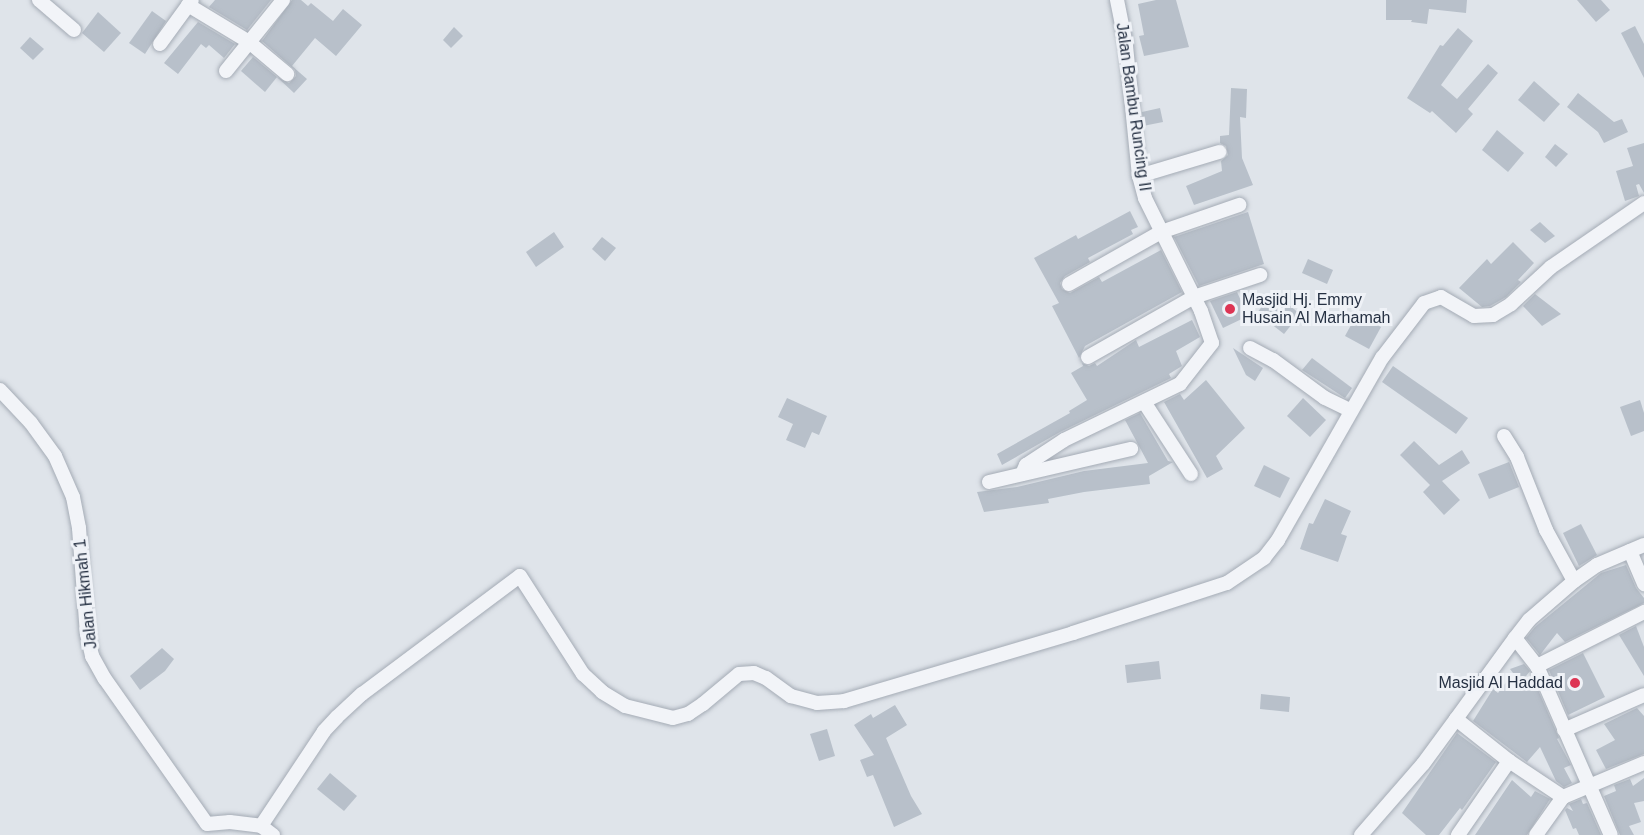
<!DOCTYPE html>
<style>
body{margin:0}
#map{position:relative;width:1644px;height:835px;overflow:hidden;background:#dfe4ea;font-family:Arial,sans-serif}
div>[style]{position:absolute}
.building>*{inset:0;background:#b8c0ca}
.roads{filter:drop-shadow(0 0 2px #a4abb5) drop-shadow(0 0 2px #a4abb5)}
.minor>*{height:14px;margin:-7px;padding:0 7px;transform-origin:7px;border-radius:7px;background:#f2f4f8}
.dots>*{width:16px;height:16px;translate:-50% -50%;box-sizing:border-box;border:3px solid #eff2f7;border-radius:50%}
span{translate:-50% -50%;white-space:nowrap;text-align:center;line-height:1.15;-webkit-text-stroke:6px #eff2f7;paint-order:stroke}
.street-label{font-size:16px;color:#263143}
.poi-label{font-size:16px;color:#263143}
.left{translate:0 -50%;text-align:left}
.right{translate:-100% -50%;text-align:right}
</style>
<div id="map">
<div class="building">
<div style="clip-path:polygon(215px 0,271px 0,247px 30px,209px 7px)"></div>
<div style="clip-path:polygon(292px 0,301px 0,308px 6px,311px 3px,333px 21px,343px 9px,362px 25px,336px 56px,315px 38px,292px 66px,307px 79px,294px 93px,277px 77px,289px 83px,296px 76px,295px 70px,262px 41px)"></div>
<div style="clip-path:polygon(1156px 0,1176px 0,1189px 47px,1144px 56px,1139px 36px,1144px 35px,1138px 4px)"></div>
<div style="clip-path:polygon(1386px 0,1467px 0,1466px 13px,1429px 9px,1427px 24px,1411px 22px,1412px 20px,1386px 20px)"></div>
<div style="clip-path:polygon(1577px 0,1601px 0,1610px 10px,1596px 22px)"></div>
<div style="clip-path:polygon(152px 11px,166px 21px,145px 54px,129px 43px)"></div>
<div style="clip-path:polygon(98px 12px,121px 33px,104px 52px,82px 33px)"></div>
<div style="clip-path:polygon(198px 22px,235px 44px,224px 58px,209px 45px,206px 48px,201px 44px,178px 74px,164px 63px)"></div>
<div style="clip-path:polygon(1635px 26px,1644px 44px,1644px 78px,1621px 33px)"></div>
<div style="clip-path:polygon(454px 27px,463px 36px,451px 48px,443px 40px)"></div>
<div style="clip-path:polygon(1458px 28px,1473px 41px,1441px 85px,1457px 99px,1488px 64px,1498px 73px,1468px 109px,1473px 114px,1456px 133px,1432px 111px,1430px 113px,1407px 98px,1440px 45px,1443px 46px)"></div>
<div style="clip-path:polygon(30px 37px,44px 49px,33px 60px,20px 48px)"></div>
<div style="clip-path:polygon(253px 57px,277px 77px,265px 92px,241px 71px)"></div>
<div style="clip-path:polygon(1534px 81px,1560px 104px,1544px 122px,1518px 100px)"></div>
<div style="clip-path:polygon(1231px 88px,1247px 89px,1246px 118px,1240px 117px,1242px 158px,1253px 185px,1194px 205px,1186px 186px,1222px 171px,1221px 161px,1228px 155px,1226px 146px,1220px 143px,1220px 136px,1229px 135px)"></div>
<div style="clip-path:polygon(1578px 93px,1614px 122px,1622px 119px,1628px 132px,1604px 143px,1598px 132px,1567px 107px)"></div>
<div style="clip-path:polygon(1160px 108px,1163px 122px,1143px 126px,1142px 112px)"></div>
<div style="clip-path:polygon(1497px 130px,1524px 153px,1508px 172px,1482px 150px)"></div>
<div style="clip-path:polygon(1644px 143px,1644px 193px,1639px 184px,1636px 185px,1639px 196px,1625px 201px,1616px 171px,1633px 166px,1627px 148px)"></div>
<div style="clip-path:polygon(1555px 144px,1568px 154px,1556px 167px,1545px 157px)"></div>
<div style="clip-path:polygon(1130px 211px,1138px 227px,1131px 230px,1133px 234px,1088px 258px,1090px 262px,1065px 276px,1060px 283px,1062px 289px,1070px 293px,1099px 277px,1102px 282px,1161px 250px,1182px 292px,1085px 346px,1079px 358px,1052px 306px,1059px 303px,1034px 258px,1076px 235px,1078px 239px)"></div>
<div style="clip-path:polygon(1248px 212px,1264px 264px,1199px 286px,1174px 237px)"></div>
<div style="clip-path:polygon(1540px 222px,1555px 236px,1545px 243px,1530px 230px)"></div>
<div style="clip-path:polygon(554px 232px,564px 247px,536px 267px,526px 252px)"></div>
<div style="clip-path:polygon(602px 237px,616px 248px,605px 261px,592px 249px)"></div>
<div style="clip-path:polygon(1513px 242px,1534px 263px,1518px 280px,1521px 282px,1506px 297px,1490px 306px,1482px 307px,1459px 288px,1487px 259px,1491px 264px)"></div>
<div style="clip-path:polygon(1308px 259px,1333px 270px,1327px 284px,1302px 273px)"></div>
<div style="clip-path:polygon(1237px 292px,1248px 316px,1223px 328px,1210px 301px)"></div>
<div style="clip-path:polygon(1273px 292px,1300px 314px,1284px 334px,1257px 313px)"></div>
<div style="clip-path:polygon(1535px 294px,1561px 314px,1542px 326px,1523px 306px)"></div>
<div style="clip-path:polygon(1357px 314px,1381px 327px,1369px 349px,1345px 336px)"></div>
<div style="clip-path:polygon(1192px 320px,1200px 337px,1176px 351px,1182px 366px,1169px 374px,1171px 378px,1060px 432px,1002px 465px,997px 454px,1070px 413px,1069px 411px,1087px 400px,1071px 373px,1083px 366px,1082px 363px,1089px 366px,1095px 363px,1097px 366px,1136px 340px,1139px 347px)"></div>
<div style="clip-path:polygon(1233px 348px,1263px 368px,1255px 381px,1246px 375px)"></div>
<div style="clip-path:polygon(1312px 358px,1352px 388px,1345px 398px,1302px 370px)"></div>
<div style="clip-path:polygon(1393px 366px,1468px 418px,1456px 434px,1382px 382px)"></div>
<div style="clip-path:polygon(1206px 380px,1245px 428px,1216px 456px,1223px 469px,1207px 478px,1164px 402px,1180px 394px,1184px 400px)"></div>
<div style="clip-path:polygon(787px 398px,827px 416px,819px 435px,812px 432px,805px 448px,786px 440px,793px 424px,778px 417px)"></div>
<div style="clip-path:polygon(1303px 398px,1326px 420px,1310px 437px,1287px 416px)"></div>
<div style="clip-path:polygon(1640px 400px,1644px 413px,1644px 431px,1631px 436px,1620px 407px)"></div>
<div style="clip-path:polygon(1140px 413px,1168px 461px,1173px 462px,1149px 476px,1150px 484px,1084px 492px,1048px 499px,1049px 503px,984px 512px,977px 492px,1017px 487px,1084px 471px,1148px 463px,1125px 420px)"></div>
<div style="clip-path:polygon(1414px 441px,1439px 465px,1462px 450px,1470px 463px,1442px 481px,1460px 500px,1444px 515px,1423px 492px,1430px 485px,1400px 455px)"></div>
<div style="clip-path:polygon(1509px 462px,1519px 487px,1489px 499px,1478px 474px)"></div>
<div style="clip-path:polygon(1264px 465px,1290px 478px,1280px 498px,1254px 486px)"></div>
<div style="clip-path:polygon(1325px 499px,1351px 511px,1341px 534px,1347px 536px,1338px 562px,1300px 549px,1309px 523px,1313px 524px)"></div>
<div style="clip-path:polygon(1581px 524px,1597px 555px,1579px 566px,1563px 533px)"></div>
<div style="clip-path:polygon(1626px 565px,1636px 588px,1644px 598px,1644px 603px,1565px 642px,1557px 633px,1540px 655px,1526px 638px,1535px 627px,1601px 573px)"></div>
<div style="clip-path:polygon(1636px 626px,1644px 647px,1644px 676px,1619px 635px)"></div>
<div style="clip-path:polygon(162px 648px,174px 659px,165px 671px,140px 690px,130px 676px)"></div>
<div style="clip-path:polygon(1583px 653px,1605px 697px,1568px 715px,1549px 670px)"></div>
<div style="clip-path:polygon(1159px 661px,1161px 679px,1127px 683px,1125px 665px)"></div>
<div style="clip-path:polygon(1524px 664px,1530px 671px,1523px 680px,1532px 676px,1559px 738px,1557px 739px,1571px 765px,1564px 768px,1572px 783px,1564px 787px,1556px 781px,1540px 747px,1527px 762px,1473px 721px,1493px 689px,1498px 693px,1513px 673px,1510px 669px)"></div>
<div style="clip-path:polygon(1261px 694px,1290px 697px,1289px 712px,1260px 709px)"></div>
<div style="clip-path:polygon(895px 705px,907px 725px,886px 738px,911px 796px,922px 814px,894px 827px,873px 775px,867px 777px,860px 760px,874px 755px,854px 725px,871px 714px,873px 718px)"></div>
<div style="clip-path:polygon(1637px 708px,1644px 716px,1644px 754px,1606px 769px,1596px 750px,1615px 740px,1604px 724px)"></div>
<div style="clip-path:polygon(827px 729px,835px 756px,819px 761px,810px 734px)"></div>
<div style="clip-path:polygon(1457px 733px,1496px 762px,1462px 810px,1460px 808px,1439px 835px,1426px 835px,1402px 813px)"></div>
<div style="clip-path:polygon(330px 773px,357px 796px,344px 811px,317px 789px)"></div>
<div style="clip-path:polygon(1644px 778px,1644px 801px,1634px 803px,1641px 822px,1629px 826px,1634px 835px,1620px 835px,1604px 796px,1616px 791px,1614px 785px,1630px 779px,1633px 786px)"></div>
<div style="clip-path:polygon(1512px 780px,1531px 797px,1535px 791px,1550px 799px,1527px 835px,1475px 835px)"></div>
<div style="clip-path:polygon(1581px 799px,1583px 804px,1587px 803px,1601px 835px,1579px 835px,1576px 828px,1573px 829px,1565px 810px,1567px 808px,1573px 811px,1569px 804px)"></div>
</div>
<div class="roads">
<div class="minor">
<div style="left:39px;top:0;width:46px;rotate:40.6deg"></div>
<div style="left:188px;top:5px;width:71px;rotate:31.2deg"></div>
<div style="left:249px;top:42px;width:50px;rotate:40.1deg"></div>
<div style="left:160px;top:44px;width:54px;rotate:-54deg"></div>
<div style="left:226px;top:71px;width:91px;rotate:-51.2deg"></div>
<div style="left:1139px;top:176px;width:84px;rotate:-16.7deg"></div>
<div style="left:1069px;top:284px;width:106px;rotate:-29.5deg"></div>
<div style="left:1161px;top:232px;width:83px;rotate:-19.1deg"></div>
<div style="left:1250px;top:348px;width:26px;rotate:28deg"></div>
<div style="left:1273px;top:360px;width:64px;rotate:36.2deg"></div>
<div style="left:1325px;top:398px;width:28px;rotate:26deg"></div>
<div style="left:1088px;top:357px;width:122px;rotate:-29.5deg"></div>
<div style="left:1194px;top:297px;width:70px;rotate:-18.4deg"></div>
<div style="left:0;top:390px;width:45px;rotate:46.8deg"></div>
<div style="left:31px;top:423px;width:41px;rotate:54deg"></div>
<div style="left:55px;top:456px;width:45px;rotate:66.3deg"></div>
<div style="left:73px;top:497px;width:32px;rotate:79deg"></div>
<div style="left:79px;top:528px;width:106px;rotate:85.7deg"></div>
<div style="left:87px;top:634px;width:23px;rotate:77deg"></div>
<div style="left:92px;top:656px;width:26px;rotate:61deg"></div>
<div style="left:105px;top:679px;width:177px;rotate:54.9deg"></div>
<div style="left:207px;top:824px;width:23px;rotate:-5deg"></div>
<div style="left:230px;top:822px;width:31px;rotate:7deg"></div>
<div style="left:261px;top:826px;width:15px;rotate:37deg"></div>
<div style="left:1144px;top:402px;width:86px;rotate:56.9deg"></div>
<div style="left:1504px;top:436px;width:25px;rotate:58deg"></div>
<div style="left:1517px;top:457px;width:79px;rotate:68.3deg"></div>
<div style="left:1546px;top:530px;width:58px;rotate:61.2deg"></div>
<div style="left:1022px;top:474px;width:10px;rotate:-66deg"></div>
<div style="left:1026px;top:465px;width:45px;rotate:-33.3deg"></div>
<div style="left:1064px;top:440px;width:129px;rotate:-25.8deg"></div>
<div style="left:1180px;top:384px;width:52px;rotate:-52deg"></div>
<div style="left:1212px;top:343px;width:34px;rotate:-109deg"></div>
<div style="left:1201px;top:311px;width:126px;rotate:-116.4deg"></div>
<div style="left:1145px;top:198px;width:23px;rotate:-105deg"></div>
<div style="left:1139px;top:176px;width:132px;rotate:-95.7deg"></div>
<div style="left:1126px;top:45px;width:46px;rotate:-101.3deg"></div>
<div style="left:989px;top:482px;width:146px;rotate:-13.1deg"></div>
<div style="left:1630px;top:551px;width:36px;rotate:67deg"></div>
<div style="left:1515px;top:638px;width:23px;rotate:-52deg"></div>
<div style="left:1529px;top:620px;width:60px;rotate:-40.9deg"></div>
<div style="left:1574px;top:581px;width:28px;rotate:-35deg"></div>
<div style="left:1597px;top:565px;width:51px;rotate:-23.1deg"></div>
<div style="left:1537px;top:666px;width:120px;rotate:-26.8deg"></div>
<div style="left:1456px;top:719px;width:100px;rotate:-53.9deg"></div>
<div style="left:1515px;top:638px;width:36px;rotate:52deg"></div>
<div style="left:1537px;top:666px;width:184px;rotate:66.4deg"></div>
<div style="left:1564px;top:730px;width:87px;rotate:-23.6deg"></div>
<div style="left:261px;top:826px;width:114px;rotate:-56.4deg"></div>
<div style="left:324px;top:731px;width:19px;rotate:-47deg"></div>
<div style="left:337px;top:717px;width:34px;rotate:-43deg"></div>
<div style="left:362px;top:694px;width:197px;rotate:-36.8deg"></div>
<div style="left:520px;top:576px;width:117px;rotate:57.3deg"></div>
<div style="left:583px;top:674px;width:26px;rotate:43deg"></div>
<div style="left:602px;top:692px;width:27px;rotate:31deg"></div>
<div style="left:625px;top:706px;width:49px;rotate:14deg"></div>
<div style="left:673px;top:718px;width:16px;rotate:-15deg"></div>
<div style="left:688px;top:714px;width:18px;rotate:-34deg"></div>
<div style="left:703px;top:704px;width:47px;rotate:-39.8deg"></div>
<div style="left:739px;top:674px;width:15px;rotate:-4deg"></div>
<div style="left:754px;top:673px;width:13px;rotate:23deg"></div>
<div style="left:766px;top:678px;width:31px;rotate:36deg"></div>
<div style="left:791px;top:696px;width:27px;rotate:15deg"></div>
<div style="left:817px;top:703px;width:27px;rotate:-4deg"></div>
<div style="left:844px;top:701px;width:239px;rotate:-16.5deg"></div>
<div style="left:1073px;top:633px;width:162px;rotate:-18deg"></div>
<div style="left:1227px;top:583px;width:45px;rotate:-34deg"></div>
<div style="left:1264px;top:558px;width:23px;rotate:-52deg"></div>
<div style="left:1278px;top:540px;width:210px;rotate:-60.3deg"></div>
<div style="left:1382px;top:358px;width:69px;rotate:-52.6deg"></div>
<div style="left:1424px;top:303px;width:18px;rotate:-19deg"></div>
<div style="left:1441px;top:297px;width:38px;rotate:30deg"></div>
<div style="left:1474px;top:316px;width:19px;rotate:-3deg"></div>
<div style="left:1493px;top:315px;width:21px;rotate:-31deg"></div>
<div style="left:1511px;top:304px;width:54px;rotate:-42.8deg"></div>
<div style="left:1551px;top:267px;width:113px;rotate:-34.5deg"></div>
<div style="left:1361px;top:835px;width:94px;rotate:-48.9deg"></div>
<div style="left:1423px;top:764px;width:56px;rotate:-53.7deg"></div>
<div style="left:1456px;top:719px;width:68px;rotate:38.4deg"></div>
<div style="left:1509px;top:761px;width:65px;rotate:33.7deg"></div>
<div style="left:1563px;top:797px;width:88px;rotate:-22.8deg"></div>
<div style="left:1458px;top:835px;width:90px;rotate:-55.4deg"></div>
<div style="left:1536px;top:835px;width:47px;rotate:-54.6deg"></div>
</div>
</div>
<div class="dots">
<div style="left:1230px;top:309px;background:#dd3554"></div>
<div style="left:1575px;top:683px;background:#dd3554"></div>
</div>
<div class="street-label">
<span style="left:1133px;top:107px;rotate:82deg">Jalan Bambu Runcing II</span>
<span style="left:86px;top:594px;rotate:-96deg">Jalan Hikmah 1</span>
</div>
<div class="poi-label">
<span class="left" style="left:1242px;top:309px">Masjid Hj. Emmy<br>Husain Al Marhamah</span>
<span class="right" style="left:1563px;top:683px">Masjid Al Haddad</span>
</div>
</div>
